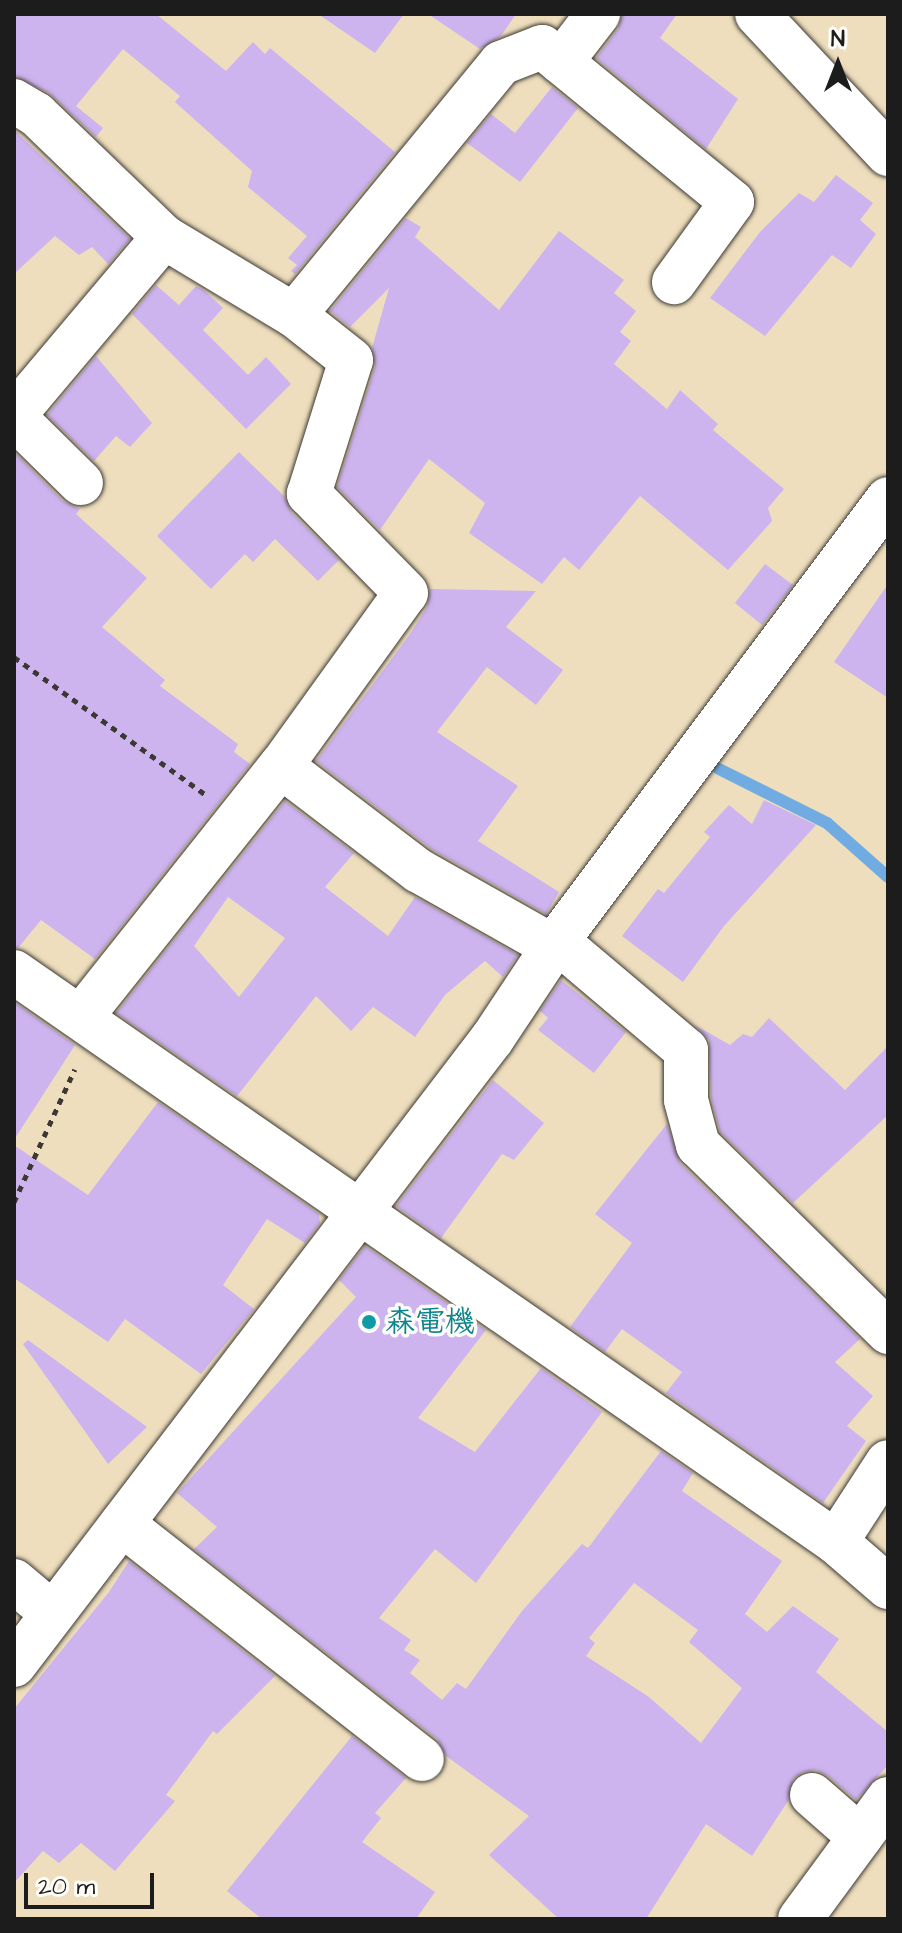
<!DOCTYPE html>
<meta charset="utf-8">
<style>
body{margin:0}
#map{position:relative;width:902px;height:1933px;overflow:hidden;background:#eedebd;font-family:"Architects Daughter","Klee One",sans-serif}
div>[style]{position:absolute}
.stream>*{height:12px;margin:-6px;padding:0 6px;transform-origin:6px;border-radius:6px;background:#70ace1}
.building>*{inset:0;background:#ceb4ef}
.path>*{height:5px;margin-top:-2.5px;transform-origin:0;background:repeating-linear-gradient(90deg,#3c3934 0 6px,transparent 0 12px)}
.roads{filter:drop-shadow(0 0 2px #3c3934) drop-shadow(0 0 2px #3c3934)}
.minor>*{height:44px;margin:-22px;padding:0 22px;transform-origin:22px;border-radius:22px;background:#fff}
.major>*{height:44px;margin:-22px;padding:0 22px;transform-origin:22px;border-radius:22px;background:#fff}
.dots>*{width:22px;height:22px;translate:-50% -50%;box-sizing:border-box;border:4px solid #fdfcf7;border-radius:50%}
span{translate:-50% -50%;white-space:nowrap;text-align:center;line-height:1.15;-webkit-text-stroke:7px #fdfcf7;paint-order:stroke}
.culture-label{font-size:30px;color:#0d838f;font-weight:700}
.left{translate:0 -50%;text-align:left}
.frame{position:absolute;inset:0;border:16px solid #1c1c1c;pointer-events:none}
.north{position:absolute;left:798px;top:24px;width:80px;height:80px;-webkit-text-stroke:6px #fdfcf7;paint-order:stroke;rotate:0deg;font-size:22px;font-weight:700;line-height:32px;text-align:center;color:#1c1c1c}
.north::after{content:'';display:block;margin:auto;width:28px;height:36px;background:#1c1c1c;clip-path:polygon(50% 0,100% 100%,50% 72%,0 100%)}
.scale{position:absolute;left:24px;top:1873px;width:130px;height:36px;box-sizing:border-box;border:4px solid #1c1c1c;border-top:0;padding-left:10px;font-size:24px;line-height:28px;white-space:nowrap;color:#1c1c1c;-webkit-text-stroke:6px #fdfcf7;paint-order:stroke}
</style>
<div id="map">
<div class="stream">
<div style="left:719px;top:769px;width:121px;rotate:26.6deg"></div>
<div style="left:827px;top:823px;width:81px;rotate:41.5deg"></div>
</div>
<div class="building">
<div style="clip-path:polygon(14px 14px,156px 14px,226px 71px,253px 42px,265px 54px,270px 48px,395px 152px,295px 274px,291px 271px,297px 265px,288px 258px,307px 236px,248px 187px,252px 171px,175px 102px,180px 96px,123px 49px,76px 106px,103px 128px,96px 137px,49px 93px,14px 76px)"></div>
<div style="clip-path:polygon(318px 14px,404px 14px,375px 53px)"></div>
<div style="clip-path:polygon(428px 14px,516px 14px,501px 36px,480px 49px)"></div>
<div style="clip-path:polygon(622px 14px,677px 14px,660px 38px,738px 99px,706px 149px,596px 58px,618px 29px)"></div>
<div style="clip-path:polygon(552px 87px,578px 108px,520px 182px,467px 143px,491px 114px,515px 133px)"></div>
<div style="clip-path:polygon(14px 130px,130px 239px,108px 264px,92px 247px,79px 255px,55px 236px,14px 274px)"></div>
<div style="clip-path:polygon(836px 175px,873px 203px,860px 220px,876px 234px,851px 268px,832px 255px,765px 336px,710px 298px,760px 232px,799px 193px,814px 202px)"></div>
<div style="clip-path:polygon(406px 218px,421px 227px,415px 237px,499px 310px,559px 231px,624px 280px,614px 293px,636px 311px,620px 332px,631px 341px,614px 364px,667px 409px,680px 390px,718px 424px,713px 430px,784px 489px,768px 508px,772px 521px,728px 570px,640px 496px,579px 570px,564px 557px,542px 584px,469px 533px,485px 503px,429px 459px,380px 530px,337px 487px,375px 367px,372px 348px,389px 288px,350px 327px,330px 311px)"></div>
<div style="clip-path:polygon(156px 285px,179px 305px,196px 286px,205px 291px,223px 308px,203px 330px,248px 375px,266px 357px,291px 384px,246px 429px,132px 314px)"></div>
<div style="clip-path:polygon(96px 356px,152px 423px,130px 447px,116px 436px,94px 461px,47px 415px)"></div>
<div style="clip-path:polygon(14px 452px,63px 501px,80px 509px,76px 514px,147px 578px,102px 627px,165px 680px,160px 686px,238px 744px,234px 752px,250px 764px,95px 959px,41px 920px,18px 948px,14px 947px)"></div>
<div style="clip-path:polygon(239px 452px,285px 497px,291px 512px,339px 560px,318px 581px,275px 539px,253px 562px,245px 554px,211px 589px,157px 536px)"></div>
<div style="clip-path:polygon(765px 564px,793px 585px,762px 625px,735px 603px)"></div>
<div style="clip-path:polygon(888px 584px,888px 698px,834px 662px)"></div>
<div style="clip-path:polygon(430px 589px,536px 591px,506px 627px,563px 670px,536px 705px,487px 667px,437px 732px,518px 786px,478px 841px,559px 892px,546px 914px,433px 850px,316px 761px,410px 634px,427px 607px)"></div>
<div style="clip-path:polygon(764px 800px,816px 825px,724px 926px,683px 982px,622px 936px,658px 889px,664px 893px,710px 837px,704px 832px,729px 805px,752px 824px)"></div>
<div style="clip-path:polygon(evenodd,285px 801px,354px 853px,325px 887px,388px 936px,415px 897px,518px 955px,503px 977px,485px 961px,445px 995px,415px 1037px,373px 1007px,351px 1031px,316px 996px,237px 1096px,116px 1013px,285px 801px,228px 897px,285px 938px,239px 997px,194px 946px,228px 897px)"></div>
<div style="clip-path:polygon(561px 980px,626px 1032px,594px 1073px,538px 1030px,548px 1018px,540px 1011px)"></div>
<div style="clip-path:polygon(14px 1002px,75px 1045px,14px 1140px)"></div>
<div style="clip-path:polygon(769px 1018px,845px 1090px,888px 1046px,888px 1115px,793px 1203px,720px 1132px,711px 1097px,709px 1040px,695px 1025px,730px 1045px,743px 1034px,752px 1037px)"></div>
<div style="clip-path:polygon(493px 1080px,544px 1123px,514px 1160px,502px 1154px,441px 1238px,396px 1206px)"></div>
<div style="clip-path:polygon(158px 1102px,319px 1214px,320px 1223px,305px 1243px,267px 1219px,223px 1285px,254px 1309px,201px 1374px,125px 1319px,108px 1342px,14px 1278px,14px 1145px,88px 1195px)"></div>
<div style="clip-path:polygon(667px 1124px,680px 1163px,860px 1339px,835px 1362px,873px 1396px,847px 1426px,866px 1441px,823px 1503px,666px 1393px,682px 1372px,622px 1329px,605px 1352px,570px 1327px,632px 1243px,595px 1214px)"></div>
<div style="clip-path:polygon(evenodd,365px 1246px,486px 1330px,418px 1418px,475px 1452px,541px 1368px,602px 1412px,476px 1583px,435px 1549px,379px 1618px,411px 1640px,404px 1650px,420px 1660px,410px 1673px,442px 1700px,457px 1683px,466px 1689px,522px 1611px,582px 1544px,588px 1548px,661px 1451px,693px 1473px,682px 1491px,782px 1561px,745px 1614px,767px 1632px,793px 1606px,839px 1639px,816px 1672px,888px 1732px,888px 1765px,856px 1800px,828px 1776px,816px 1770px,803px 1772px,793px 1779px,788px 1801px,752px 1856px,706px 1824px,646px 1919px,559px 1919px,489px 1855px,529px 1816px,446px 1756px,437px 1739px,194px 1549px,217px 1527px,177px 1493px,356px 1297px,339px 1280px,365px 1246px,634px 1583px,698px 1630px,689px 1642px,742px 1688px,701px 1743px,649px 1697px,586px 1656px,595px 1643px,589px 1638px,634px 1583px)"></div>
<div style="clip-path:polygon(28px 1340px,147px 1427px,108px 1464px,23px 1344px)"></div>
<div style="clip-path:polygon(129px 1561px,275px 1676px,217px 1734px,213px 1731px,166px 1795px,175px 1801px,115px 1871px,81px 1843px,59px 1863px,43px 1851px,14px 1883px,14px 1709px,109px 1592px)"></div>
<div style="clip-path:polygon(352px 1736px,406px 1778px,375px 1813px,381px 1818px,362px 1842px,435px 1892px,416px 1919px,262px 1919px,227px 1891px)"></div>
</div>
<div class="path">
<div style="left:14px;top:657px;width:235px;rotate:35.7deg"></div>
<div style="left:14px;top:1202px;width:146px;rotate:-65.4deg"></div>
</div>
<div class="roads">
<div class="minor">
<div style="left:561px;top:62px;width:221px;rotate:39.3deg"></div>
<div style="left:732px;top:202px;width:99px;rotate:125.9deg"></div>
<div style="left:14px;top:101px;width:26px;rotate:31deg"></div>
<div style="left:36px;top:114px;width:178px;rotate:43.9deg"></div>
<div style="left:164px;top:237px;width:152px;rotate:31deg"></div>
<div style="left:294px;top:315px;width:326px;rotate:-50.6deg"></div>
<div style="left:501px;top:63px;width:44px;rotate:-21.3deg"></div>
<div style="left:542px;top:47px;width:24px;rotate:38deg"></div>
<div style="left:561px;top:62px;width:61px;rotate:-52.4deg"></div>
<div style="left:14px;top:415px;width:233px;rotate:-49.9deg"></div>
<div style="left:14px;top:417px;width:94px;rotate:44.6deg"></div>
<div style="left:281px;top:766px;width:173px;rotate:37.3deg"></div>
<div style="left:419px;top:871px;width:155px;rotate:29.4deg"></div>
<div style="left:557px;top:941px;width:169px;rotate:40.2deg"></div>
<div style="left:686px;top:1050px;width:50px;rotate:90deg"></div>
<div style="left:686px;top:1100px;width:47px;rotate:75.1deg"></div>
<div style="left:698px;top:1145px;width:267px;rotate:44.5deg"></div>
<div style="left:14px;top:972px;width:1000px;rotate:34.74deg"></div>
<div style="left:836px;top:1542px;width:69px;rotate:40.9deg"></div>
<div style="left:81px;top:1017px;width:321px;rotate:-51.5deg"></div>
<div style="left:281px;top:766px;width:213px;rotate:-54.2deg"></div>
<div style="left:406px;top:593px;width:139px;rotate:-134.4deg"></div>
<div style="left:309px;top:494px;width:140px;rotate:-72.6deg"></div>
<div style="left:351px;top:360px;width:73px;rotate:-141.7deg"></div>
<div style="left:122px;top:1524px;width:381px;rotate:38.1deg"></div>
<div style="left:836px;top:1542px;width:95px;rotate:-57deg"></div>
<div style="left:14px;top:1581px;width:50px;rotate:40.1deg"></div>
<div style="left:14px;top:1665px;width:788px;rotate:-52.64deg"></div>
<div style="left:492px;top:1039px;width:118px;rotate:-56.4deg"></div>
<div style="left:557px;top:941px;width:552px;rotate:-53.17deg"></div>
<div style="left:812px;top:1795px;width:64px;rotate:41.2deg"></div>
<div style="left:800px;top:1919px;width:149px;rotate:-53.7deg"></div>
</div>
<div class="major">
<div style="left:757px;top:14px;width:192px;rotate:46.9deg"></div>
</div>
</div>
<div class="dots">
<div style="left:369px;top:1322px;background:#0f9aa8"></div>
</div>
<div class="culture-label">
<span class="left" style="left:385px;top:1322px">森電機</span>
</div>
<div class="frame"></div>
<div class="north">N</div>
<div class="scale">20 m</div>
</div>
